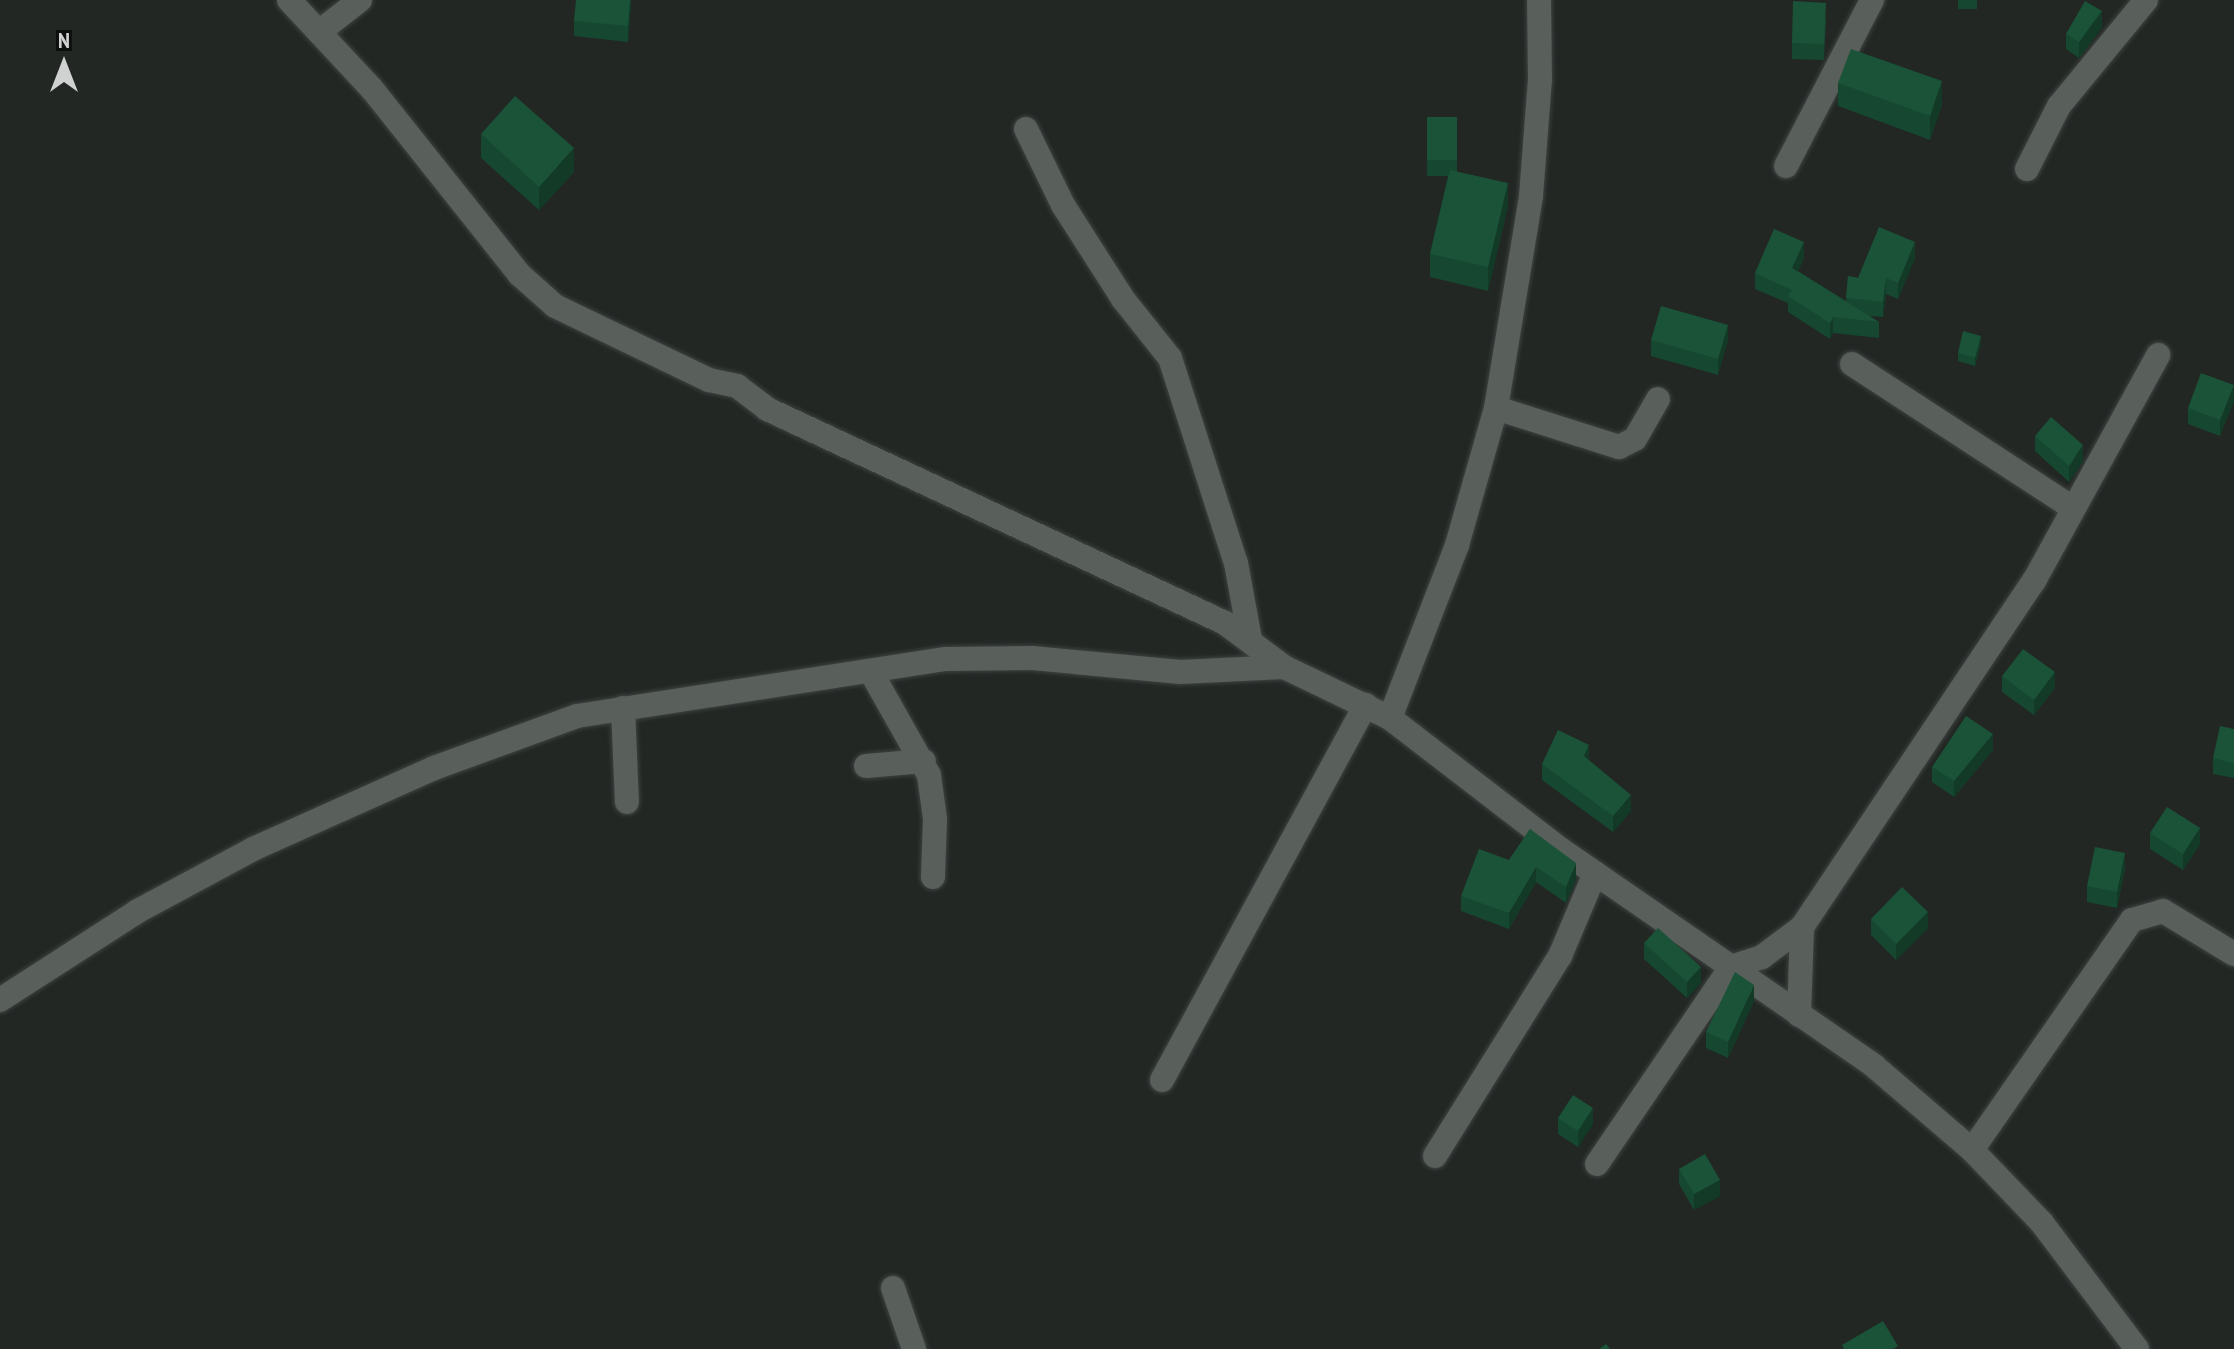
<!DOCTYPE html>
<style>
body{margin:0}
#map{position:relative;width:2234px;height:1349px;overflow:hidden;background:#222724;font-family:"PT Sans Narrow",sans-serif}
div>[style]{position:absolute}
.roads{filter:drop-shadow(0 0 2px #3e4240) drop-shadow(0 0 2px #3e4240)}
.street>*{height:24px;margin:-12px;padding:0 12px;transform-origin:12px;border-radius:12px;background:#595f5b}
.wall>*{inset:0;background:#164730}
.shaded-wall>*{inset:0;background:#123a27}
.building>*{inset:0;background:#1a5338}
span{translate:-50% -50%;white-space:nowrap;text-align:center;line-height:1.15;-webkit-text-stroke:7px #0d0f0e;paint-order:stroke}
.north{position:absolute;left:24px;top:24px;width:80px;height:80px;-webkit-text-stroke:6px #0d0f0e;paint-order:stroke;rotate:0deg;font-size:22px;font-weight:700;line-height:32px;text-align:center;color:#cfd2d0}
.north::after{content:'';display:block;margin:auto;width:28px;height:36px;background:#cfd2d0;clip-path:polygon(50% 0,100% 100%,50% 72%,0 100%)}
</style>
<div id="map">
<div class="roads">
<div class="street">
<div style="left:289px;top:0;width:122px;rotate:47deg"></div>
<div style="left:372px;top:89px;width:236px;rotate:51.5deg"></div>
<div style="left:519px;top:274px;width:48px;rotate:41.6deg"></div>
<div style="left:555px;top:306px;width:171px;rotate:25.7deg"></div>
<div style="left:709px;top:380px;width:29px;rotate:12deg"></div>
<div style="left:737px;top:386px;width:38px;rotate:37deg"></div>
<div style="left:767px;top:409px;width:506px;rotate:25.04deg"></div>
<div style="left:1225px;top:623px;width:74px;rotate:36.7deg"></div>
<div style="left:319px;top:32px;width:52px;rotate:-38deg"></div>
<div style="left:1026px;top:129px;width:85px;rotate:64deg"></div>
<div style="left:1063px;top:205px;width:112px;rotate:57.4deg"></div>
<div style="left:1123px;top:299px;width:75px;rotate:51.5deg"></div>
<div style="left:1170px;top:358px;width:215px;rotate:72.2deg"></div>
<div style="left:1236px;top:563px;width:77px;rotate:79.6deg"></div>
<div style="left:1786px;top:166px;width:187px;rotate:-62.6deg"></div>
<div style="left:2027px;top:169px;width:71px;rotate:-63.1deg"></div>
<div style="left:2059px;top:106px;width:137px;rotate:-50.6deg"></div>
<div style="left:1852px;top:364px;width:264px;rotate:33.1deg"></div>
<div style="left:1496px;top:408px;width:129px;rotate:17.6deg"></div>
<div style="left:1619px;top:447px;width:18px;rotate:-27deg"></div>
<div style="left:1635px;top:439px;width:46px;rotate:-60.1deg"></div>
<div style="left:871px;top:672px;width:118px;rotate:60.6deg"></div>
<div style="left:929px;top:775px;width:44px;rotate:82.2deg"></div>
<div style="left:935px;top:819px;width:58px;rotate:92deg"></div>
<div style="left:623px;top:708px;width:94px;rotate:87.6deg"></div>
<div style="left:1390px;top:718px;width:186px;rotate:-68.8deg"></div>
<div style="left:1457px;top:545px;width:142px;rotate:-74.1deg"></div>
<div style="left:1496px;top:408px;width:215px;rotate:-80.6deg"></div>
<div style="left:1531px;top:196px;width:116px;rotate:-85.6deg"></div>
<div style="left:1540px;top:80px;width:80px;rotate:-90.7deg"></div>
<div style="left:866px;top:766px;width:58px;rotate:-4.9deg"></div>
<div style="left:0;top:1000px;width:164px;rotate:-32.8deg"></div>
<div style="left:138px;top:911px;width:131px;rotate:-28.3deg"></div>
<div style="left:253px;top:849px;width:198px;rotate:-24.1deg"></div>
<div style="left:434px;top:768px;width:152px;rotate:-20deg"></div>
<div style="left:577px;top:716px;width:373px;rotate:-8.8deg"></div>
<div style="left:946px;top:659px;width:86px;rotate:-0.7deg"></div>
<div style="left:1032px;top:658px;width:149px;rotate:5.4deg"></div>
<div style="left:1180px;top:672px;width:104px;rotate:-2.8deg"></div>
<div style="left:1284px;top:667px;width:118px;rotate:25.7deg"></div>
<div style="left:1390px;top:718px;width:215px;rotate:37.6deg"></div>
<div style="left:1560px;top:849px;width:382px;rotate:34.6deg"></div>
<div style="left:1874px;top:1066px;width:129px;rotate:40.6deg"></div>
<div style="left:1972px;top:1150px;width:101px;rotate:46.2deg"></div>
<div style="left:2042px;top:1223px;width:158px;rotate:53deg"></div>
<div style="left:1799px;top:1015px;width:88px;rotate:-88deg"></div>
<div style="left:1162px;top:1080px;width:427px;rotate:-61.5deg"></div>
<div style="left:1972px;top:1150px;width:280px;rotate:-55.2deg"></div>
<div style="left:2132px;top:920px;width:32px;rotate:-16deg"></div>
<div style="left:2163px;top:911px;width:83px;rotate:31.2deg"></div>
<div style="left:1435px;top:1156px;width:236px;rotate:-58deg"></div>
<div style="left:1560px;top:956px;width:90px;rotate:-67.1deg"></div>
<div style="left:1597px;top:1164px;width:238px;rotate:-55.8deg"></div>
<div style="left:1731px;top:967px;width:33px;rotate:-18deg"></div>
<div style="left:1762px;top:957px;width:50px;rotate:-36.9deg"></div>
<div style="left:1802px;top:927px;width:417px;rotate:-56.2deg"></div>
<div style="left:2034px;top:581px;width:258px;rotate:-61.2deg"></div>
<div style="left:893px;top:1288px;width:65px;rotate:71deg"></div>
</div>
</div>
<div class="wall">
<div style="clip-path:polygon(631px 0,628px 42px,574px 36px,574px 21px)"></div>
<div style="clip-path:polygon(1958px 0,1977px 0,1977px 9px,1958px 9px)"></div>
<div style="clip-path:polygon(1826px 19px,1824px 60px,1792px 59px,1792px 43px)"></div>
<div style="clip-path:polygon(2102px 27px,2079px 58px,2066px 49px,2066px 34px)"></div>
<div style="clip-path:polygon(1838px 83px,1942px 105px,1930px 140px,1838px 106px)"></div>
<div style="clip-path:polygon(1427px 117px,1457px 117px,1457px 172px,1508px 206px,1488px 291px,1430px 277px,1430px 254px,1448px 176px,1427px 176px)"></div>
<div style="clip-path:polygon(481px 134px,574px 172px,539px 210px,481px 158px)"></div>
<div style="clip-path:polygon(1804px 258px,1798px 271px,1846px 301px,1848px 276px,1858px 278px,1915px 258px,1898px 299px,1886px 294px,1883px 317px,1869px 316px,1879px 322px,1879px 338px,1833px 333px,1830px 339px,1788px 312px,1788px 303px,1755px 289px,1755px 273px)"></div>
<div style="clip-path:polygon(1651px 340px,1728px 340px,1718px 375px,1651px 356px)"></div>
<div style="clip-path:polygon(1981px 344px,1975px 366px,1958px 361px,1958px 353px)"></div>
<div style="clip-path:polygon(2234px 401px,2220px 436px,2188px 424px,2188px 408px)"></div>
<div style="clip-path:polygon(2035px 436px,2083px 461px,2069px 482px,2035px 451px)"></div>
<div style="clip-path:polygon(2002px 676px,2055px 688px,2034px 715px,2002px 692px)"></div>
<div style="clip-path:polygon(2234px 729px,2234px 778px,2213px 774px,2213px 758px)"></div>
<div style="clip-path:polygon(1993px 750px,1954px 797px,1932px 782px,1932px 767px)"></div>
<div style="clip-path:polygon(1589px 761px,1631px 811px,1613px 832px,1542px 780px,1542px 764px)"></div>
<div style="clip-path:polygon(1530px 829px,1576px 879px,1566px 903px,1536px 882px,1509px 929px,1461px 911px,1461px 896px,1509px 860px)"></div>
<div style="clip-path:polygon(2150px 833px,2200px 844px,2183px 870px,2150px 849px)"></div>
<div style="clip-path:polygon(2125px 869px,2117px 908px,2087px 902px,2087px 886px)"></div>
<div style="clip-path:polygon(1871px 919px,1928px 928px,1896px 960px,1871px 935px)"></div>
<div style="clip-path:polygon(1644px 943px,1701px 983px,1687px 998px,1644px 959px)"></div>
<div style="clip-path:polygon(1754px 1001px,1728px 1058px,1706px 1048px,1706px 1032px)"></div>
<div style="clip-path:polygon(1558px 1118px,1593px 1124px,1578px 1147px,1558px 1134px)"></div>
<div style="clip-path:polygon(1679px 1169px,1720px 1196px,1694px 1210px,1679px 1184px)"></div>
</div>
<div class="shaded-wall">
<div style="clip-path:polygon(630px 0,631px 8px,628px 42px,628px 26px)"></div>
<div style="clip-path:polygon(2102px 11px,2102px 27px,2079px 58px,2079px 42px)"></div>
<div style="clip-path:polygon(1942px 81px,1942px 105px,1930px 140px,1930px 116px)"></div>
<div style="clip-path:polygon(574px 148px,574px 172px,539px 210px,539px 187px)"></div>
<div style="clip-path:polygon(1508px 183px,1508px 206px,1488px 291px,1488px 267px)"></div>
<div style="clip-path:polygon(1804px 242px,1804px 258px,1792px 284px,1792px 268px)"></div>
<div style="clip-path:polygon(1915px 242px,1915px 258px,1898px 299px,1898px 283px)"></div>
<div style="clip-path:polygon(1886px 278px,1886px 294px,1883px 317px,1883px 302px)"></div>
<div style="clip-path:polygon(1833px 317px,1833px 333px,1830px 339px,1830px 323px)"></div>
<div style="clip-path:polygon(1728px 325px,1728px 340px,1718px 375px,1718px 359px)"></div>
<div style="clip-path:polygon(1981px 336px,1981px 344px,1975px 366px,1975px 358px)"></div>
<div style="clip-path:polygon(2234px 385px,2234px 401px,2220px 436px,2220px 420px)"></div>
<div style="clip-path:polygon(2083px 445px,2083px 461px,2069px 482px,2069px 466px)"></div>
<div style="clip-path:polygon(2055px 672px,2055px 688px,2034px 715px,2034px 700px)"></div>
<div style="clip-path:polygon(1993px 734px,1993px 750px,1954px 797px,1954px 781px)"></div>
<div style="clip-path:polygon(1589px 745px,1589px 761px,1584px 756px)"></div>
<div style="clip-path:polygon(1631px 795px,1631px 811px,1613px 832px,1613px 816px)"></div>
<div style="clip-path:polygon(2200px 828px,2200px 844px,2183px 870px,2183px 854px)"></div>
<div style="clip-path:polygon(2125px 853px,2125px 869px,2117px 908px,2117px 892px)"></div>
<div style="clip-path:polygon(1576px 863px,1576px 879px,1566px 903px,1566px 887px)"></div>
<div style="clip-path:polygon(1536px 867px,1536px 882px,1509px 929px,1509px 913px)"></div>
<div style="clip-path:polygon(1928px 912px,1928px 928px,1896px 960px,1896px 944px)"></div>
<div style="clip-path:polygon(1701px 967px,1701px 983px,1687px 998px,1687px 982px)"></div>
<div style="clip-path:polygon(1754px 985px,1754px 1001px,1728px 1058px,1728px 1042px)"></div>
<div style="clip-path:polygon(1593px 1108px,1593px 1124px,1578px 1147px,1578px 1131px)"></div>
<div style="clip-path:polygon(1720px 1180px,1720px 1196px,1694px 1210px,1694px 1194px)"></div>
</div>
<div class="building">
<div style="clip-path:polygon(576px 0,630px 0,628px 26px,574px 21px)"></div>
<div style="clip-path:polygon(1793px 1px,1826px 3px,1824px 44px,1792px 43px)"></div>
<div style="clip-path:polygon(2085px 1px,2102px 11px,2079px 42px,2066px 34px)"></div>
<div style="clip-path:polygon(1851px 49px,1942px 81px,1930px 116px,1838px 83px)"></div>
<div style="clip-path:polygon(515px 96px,574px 148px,539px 187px,481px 134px)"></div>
<div style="clip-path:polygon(1427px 117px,1457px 117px,1457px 160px,1427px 160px)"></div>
<div style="clip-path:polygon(1450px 170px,1508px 183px,1488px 267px,1430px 254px)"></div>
<div style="clip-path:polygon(1879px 227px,1915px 242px,1898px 283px,1886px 278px,1883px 302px,1846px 298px,1848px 276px,1858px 278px)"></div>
<div style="clip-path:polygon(1774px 229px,1804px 242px,1792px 268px,1879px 322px,1833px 317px,1830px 323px,1788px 296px,1792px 290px,1755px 273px)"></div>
<div style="clip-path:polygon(1661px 306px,1728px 325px,1718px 359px,1651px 340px)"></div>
<div style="clip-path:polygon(1963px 331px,1981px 336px,1975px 358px,1958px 353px)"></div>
<div style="clip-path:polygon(2201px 373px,2234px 385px,2220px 420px,2188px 408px)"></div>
<div style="clip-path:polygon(2051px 417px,2083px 445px,2069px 466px,2035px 436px)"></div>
<div style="clip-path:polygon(2023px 649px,2055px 672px,2034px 700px,2002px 676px)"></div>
<div style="clip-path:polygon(1966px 716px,1993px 734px,1954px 781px,1932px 767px)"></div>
<div style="clip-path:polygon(2220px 726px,2234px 729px,2234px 763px,2213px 758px)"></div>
<div style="clip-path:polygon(1558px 730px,1589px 745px,1584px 756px,1631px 795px,1613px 816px,1542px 764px)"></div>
<div style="clip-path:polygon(2167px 807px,2200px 828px,2183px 854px,2150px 833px)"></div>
<div style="clip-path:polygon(1530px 829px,1576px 863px,1566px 887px,1536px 867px,1509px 913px,1461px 896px,1479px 849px,1509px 860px)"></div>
<div style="clip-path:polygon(2095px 847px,2125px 853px,2117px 892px,2087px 886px)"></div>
<div style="clip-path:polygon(1902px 887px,1928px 912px,1896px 944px,1871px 919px)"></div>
<div style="clip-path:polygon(1658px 928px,1701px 967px,1687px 982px,1644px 943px)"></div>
<div style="clip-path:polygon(1735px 972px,1754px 985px,1728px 1042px,1706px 1032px)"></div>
<div style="clip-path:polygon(1573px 1095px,1593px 1108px,1578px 1131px,1558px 1118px)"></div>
<div style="clip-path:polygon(1705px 1154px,1720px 1180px,1694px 1194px,1679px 1169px)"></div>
<div style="clip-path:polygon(1883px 1321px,1898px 1346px,1893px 1349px,1844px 1349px,1842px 1345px)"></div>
<div style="clip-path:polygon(1606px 1344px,1610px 1349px,1599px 1349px)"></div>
</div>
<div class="north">N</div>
</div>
